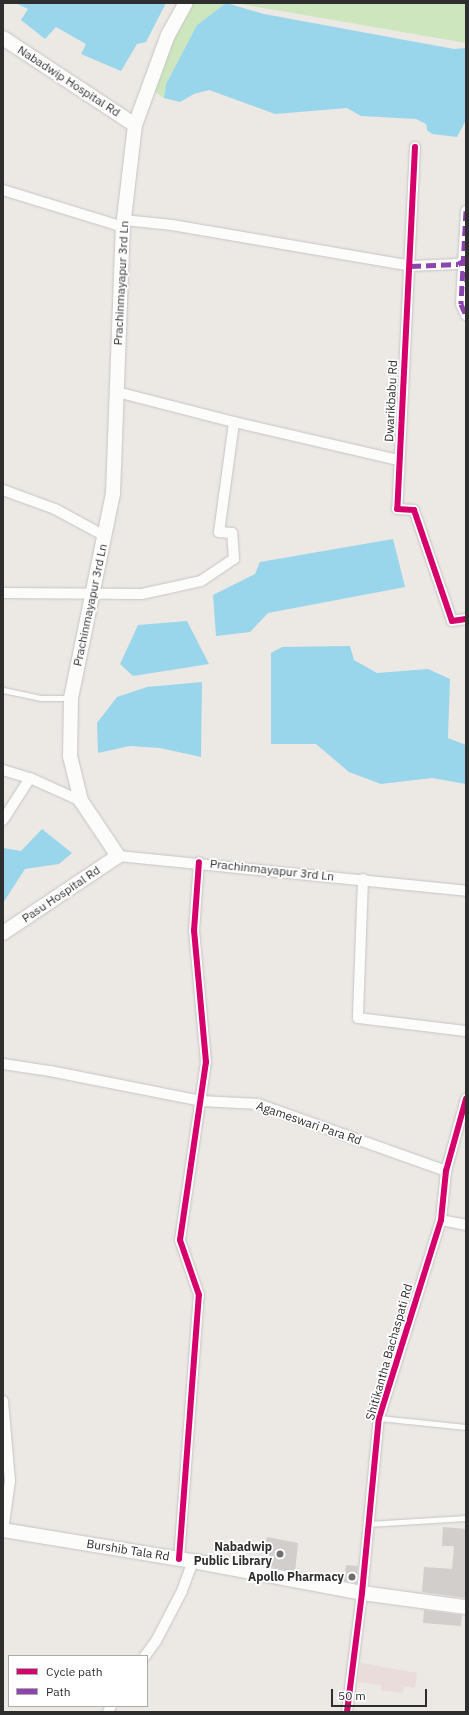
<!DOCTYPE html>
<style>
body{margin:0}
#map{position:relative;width:469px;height:1715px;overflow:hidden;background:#ece8e4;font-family:"IBM Plex Sans",sans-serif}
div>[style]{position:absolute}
.medical>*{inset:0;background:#e9dcdb}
.green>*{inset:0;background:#cee6be}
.water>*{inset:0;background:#99d6ec}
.building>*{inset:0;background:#d1cecb}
.roads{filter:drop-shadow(0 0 1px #c5c4c5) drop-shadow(0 0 1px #c5c4c5)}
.lane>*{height:5px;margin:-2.5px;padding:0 2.5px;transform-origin:2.5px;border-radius:2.5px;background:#fcfcfb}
.street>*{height:10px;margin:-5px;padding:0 5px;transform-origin:5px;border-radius:5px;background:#fcfcfb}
.secondary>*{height:14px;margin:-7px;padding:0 7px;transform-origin:7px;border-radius:7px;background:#fcfcfb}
.quiet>*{height:5px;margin-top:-2.5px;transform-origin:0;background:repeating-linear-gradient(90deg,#8e44ad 0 10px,transparent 0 15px)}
.cycleway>*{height:6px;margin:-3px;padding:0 3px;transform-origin:3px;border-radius:3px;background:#d6006c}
.dots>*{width:11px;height:11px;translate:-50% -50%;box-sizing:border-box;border:2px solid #fff;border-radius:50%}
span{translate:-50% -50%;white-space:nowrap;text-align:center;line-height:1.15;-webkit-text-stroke:3.5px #fff;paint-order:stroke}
.street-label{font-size:12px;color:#2e2e2e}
.poi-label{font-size:12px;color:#2e2e2e;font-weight:700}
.right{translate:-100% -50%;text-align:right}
.frame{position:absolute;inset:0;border:4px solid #2e2e2e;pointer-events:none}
.legend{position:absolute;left:8px;top:1655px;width:140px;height:52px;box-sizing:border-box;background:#fff;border:1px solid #ababab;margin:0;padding:5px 7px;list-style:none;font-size:12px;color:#2e2e2e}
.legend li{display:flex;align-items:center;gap:8px;height:20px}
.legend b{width:20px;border:1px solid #ababab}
.scale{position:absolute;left:331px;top:1689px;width:96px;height:18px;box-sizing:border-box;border:2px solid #2e2e2e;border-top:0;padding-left:5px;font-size:12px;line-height:14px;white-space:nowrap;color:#2e2e2e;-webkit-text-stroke:3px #fff;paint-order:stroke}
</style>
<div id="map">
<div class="medical">
<div style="clip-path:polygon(361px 1663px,417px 1673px,415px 1688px,404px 1686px,403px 1693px,381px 1690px,381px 1685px,358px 1682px)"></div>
</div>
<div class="green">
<div style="clip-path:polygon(192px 3px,226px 3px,197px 25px,166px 84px,164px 98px,153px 90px,172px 37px)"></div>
<div style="clip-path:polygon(235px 3px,466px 3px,466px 43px)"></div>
</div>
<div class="water">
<div style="clip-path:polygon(15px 3px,166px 3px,146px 42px,137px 44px,121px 71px,81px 54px,86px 44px,56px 27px,45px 39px,21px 20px,28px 9px)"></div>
<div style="clip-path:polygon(226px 3px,264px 14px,454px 49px,466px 48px,466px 120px,457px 137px,432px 134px,427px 130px,426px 124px,416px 119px,361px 116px,347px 108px,275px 114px,209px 90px,194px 94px,180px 102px,164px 98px,166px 84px,197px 25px)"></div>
<div style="clip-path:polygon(393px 539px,405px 587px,268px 613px,250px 632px,216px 636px,213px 595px,255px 574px,260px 562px)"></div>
<div style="clip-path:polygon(187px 621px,209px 664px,133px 676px,120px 664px,138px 625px)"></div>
<div style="clip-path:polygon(350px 646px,354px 660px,377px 673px,428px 669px,450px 679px,448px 738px,466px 745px,466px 784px,432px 778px,381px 784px,349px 772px,316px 744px,271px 744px,271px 653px,282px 647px)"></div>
<div style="clip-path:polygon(202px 682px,201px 757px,160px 748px,130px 746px,98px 753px,97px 723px,117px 697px,147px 687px)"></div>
<div style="clip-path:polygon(42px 829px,72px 853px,59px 864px,25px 869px,3px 903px,3px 848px,21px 851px)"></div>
</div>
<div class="building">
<div style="clip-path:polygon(443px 1527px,466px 1529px,466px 1598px,422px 1592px,424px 1567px,452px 1569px,454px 1546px,442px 1546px)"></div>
<div style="clip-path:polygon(267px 1537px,298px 1543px,295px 1572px,262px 1565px)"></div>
<div style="clip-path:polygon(346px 1565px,358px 1566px,356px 1583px,344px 1581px)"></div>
<div style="clip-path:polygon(424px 1610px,462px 1615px,461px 1626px,423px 1623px)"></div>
</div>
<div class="roads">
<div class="lane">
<div style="left:3px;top:690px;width:39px;rotate:12deg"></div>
<div style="left:41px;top:698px;width:29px"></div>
<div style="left:379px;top:1418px;width:87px;rotate:5.9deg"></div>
<div style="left:368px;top:1524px;width:98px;rotate:-3.5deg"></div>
</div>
<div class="street">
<div style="left:415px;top:147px;width:362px;rotate:92.8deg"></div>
<div style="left:397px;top:509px;width:17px;rotate:3deg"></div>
<div style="left:414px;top:510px;width:117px;rotate:71.1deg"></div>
<div style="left:452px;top:621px;width:14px;rotate:-8deg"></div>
<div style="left:3px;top:190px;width:126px;rotate:17.1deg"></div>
<div style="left:466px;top:211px;width:93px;rotate:93.1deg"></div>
<div style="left:461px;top:304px;width:12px;rotate:66deg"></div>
<div style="left:124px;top:220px;width:48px;rotate:5.9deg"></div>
<div style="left:172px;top:225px;width:242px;rotate:9.7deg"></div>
<div style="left:411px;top:266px;width:47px;rotate:-2.4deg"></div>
<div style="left:458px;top:264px;width:9px;rotate:-32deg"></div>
<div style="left:117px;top:392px;width:121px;rotate:14.4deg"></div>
<div style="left:234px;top:422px;width:169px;rotate:13deg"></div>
<div style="left:3px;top:490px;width:55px;rotate:20.1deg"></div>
<div style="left:55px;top:509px;width:57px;rotate:28.4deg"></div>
<div style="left:3px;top:593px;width:139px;rotate:0.4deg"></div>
<div style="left:142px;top:594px;width:60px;rotate:-12.4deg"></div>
<div style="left:201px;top:581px;width:40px;rotate:-34deg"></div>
<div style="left:234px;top:559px;width:26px;rotate:-94deg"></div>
<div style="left:232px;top:533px;width:13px;rotate:-176deg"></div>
<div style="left:219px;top:532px;width:111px;rotate:-82.2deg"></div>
<div style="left:3px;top:770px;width:28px;rotate:17deg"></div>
<div style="left:30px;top:778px;width:56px;rotate:24.3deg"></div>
<div style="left:3px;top:820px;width:50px;rotate:-57.3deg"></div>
<div style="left:118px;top:856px;width:350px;rotate:5.7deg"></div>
<div style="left:363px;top:879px;width:139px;rotate:92.1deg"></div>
<div style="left:358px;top:1018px;width:109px;rotate:6.9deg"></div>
<div style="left:3px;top:1064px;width:48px;rotate:8.5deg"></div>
<div style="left:50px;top:1071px;width:154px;rotate:11.2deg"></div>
<div style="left:201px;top:1101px;width:57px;rotate:3deg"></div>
<div style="left:258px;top:1104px;width:200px;rotate:19.6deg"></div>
<div style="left:441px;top:1220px;width:25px;rotate:11deg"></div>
<div style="left:3px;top:1401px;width:80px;rotate:85deg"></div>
<div style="left:10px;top:1481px;width:49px;rotate:98.1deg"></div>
<div style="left:179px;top:1559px;width:265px;rotate:-85.7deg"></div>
<div style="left:199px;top:1295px;width:58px;rotate:-109.1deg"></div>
<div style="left:180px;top:1240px;width:180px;rotate:-81.7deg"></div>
<div style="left:206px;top:1062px;width:132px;rotate:-95.2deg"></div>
<div style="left:194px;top:931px;width:69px;rotate:-85.9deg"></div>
<div style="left:145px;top:1656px;width:19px;rotate:-54deg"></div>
<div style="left:156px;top:1641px;width:56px;rotate:-62.5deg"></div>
<div style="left:182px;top:1591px;width:32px;rotate:-70deg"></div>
<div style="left:108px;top:1712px;width:7px;rotate:-63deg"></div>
<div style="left:347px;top:1712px;width:120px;rotate:-82.8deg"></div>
<div style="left:362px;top:1593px;width:176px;rotate:-84.5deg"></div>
<div style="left:379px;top:1418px;width:207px;rotate:-72.6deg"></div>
<div style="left:441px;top:1220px;width:49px;rotate:-84.2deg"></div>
<div style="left:446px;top:1171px;width:75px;rotate:-74.5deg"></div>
</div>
<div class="secondary">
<div style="left:3px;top:38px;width:158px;rotate:33.4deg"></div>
<div style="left:3px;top:933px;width:138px;rotate:-33.8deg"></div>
<div style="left:118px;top:856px;width:66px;rotate:-123.9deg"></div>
<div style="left:81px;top:801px;width:46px;rotate:-103.7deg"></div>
<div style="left:70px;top:756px;width:58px;rotate:-89deg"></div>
<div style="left:71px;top:698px;width:208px;rotate:-78.4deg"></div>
<div style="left:113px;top:494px;width:267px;rotate:-87.9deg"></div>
<div style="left:123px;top:227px;width:103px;rotate:-83.3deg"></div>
<div style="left:135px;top:125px;width:96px;rotate:-69.9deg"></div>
<div style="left:168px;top:35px;width:37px;rotate:-61deg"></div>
<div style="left:3px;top:1530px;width:193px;rotate:9.3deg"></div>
<div style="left:193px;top:1561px;width:172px;rotate:10.7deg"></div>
<div style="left:362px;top:1593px;width:105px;rotate:7.7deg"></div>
</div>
</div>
<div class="quiet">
<div style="left:466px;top:211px;width:93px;rotate:93.1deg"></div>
<div style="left:461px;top:304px;width:12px;rotate:66deg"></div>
<div style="left:411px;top:266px;width:47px;rotate:-2.4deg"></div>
<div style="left:458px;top:264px;width:8px;rotate:-30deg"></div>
</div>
<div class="cycleway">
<div style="left:415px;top:147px;width:362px;rotate:92.8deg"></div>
<div style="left:397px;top:509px;width:17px;rotate:3deg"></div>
<div style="left:414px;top:510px;width:117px;rotate:71.1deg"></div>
<div style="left:452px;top:621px;width:14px;rotate:-8deg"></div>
<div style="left:179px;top:1559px;width:265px;rotate:-85.7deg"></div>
<div style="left:199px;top:1295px;width:58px;rotate:-109.1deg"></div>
<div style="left:180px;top:1240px;width:180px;rotate:-81.7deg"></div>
<div style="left:206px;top:1062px;width:132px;rotate:-95.2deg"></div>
<div style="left:194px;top:931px;width:69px;rotate:-85.9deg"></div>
<div style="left:347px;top:1712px;width:120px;rotate:-82.8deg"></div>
<div style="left:362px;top:1593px;width:176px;rotate:-84.5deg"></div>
<div style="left:379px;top:1418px;width:207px;rotate:-72.6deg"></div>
<div style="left:441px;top:1220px;width:49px;rotate:-84.2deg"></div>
<div style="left:446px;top:1171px;width:75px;rotate:-74.5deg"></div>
</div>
<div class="dots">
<div style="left:280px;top:1554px;background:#706f6e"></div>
<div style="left:352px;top:1577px;background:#706f6e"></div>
</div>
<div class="street-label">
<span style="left:69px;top:81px;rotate:33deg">Nabadwip Hospital Rd</span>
<span style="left:121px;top:283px;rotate:-87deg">Prachinmayapur 3rd Ln</span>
<span style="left:391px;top:401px;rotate:-87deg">Dwarikbabu Rd</span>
<span style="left:90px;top:605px;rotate:-78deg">Prachinmayapur 3rd Ln</span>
<span style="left:272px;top:870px;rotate:6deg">Prachinmayapur 3rd Ln</span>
<span style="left:61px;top:894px;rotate:-34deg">Pasu Hospital Rd</span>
<span style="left:309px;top:1123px;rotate:19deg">Agameswari Para Rd</span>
<span style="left:389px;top:1352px;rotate:-74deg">Shitikantha Bachaspati Rd</span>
<span style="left:128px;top:1550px;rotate:9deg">Burshib Tala Rd</span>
</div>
<div class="poi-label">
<span class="right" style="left:272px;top:1554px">Nabadwip<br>Public Library</span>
<span class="right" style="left:344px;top:1577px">Apollo Pharmacy</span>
</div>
<div class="frame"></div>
<ul class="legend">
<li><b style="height:5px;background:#d6006c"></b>Cycle path</li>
<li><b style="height:5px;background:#8e44ad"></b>Path</li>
</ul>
<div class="scale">50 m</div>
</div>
